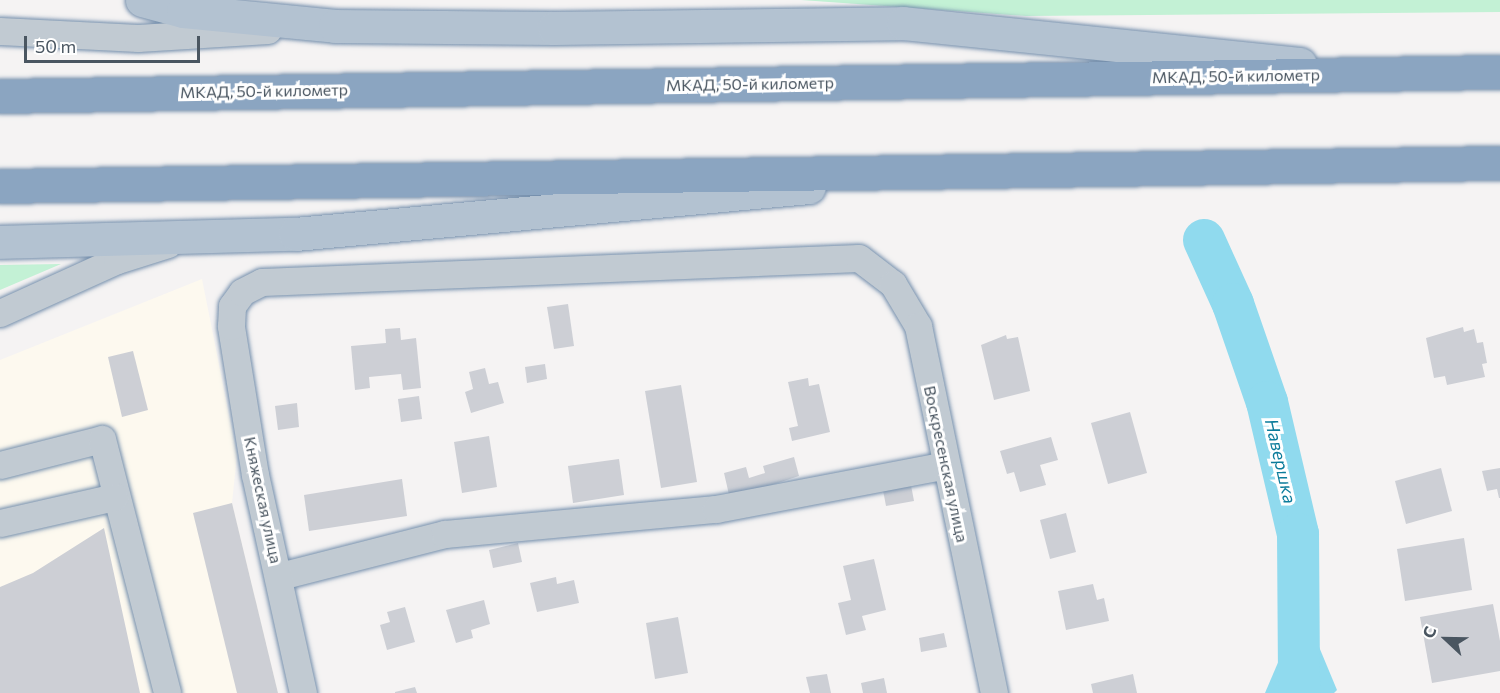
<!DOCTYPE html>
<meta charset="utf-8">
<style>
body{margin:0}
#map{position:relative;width:1500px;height:693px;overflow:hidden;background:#f5f3f3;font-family:Commissioner,sans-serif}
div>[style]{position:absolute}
.commercial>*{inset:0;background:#fdf9ef}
.green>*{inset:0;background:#c3f1d5}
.water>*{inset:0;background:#90daee}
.river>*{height:42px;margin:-21px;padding:0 21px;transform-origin:21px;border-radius:21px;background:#90daee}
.building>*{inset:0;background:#cdcfd5}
.roads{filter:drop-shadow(0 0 2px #7690ad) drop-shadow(0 0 2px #7690ad)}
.minor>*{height:27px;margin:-13.5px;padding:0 13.5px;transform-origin:13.5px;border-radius:13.5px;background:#c1cad2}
.major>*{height:33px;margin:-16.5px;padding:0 16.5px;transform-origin:16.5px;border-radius:16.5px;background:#b3c2d1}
.highway>*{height:33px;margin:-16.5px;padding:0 16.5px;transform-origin:16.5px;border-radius:16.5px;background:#8ba5c1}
span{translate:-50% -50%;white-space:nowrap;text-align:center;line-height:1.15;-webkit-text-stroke:6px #fff;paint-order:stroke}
.street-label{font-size:16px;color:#4a5661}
.water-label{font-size:18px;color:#0c7c9b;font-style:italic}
.north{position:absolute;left:1416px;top:609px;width:60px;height:60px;-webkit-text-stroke:4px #fff;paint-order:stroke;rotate:292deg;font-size:16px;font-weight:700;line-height:24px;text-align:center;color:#4a5661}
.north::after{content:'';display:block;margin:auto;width:21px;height:27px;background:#4a5661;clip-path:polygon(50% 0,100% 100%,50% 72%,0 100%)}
.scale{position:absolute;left:24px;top:36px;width:176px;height:27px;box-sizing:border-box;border:3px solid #4a5661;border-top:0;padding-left:8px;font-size:18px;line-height:21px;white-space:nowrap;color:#4a5661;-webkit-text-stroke:4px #fff;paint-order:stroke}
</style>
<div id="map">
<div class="commercial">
<div style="clip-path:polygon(202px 279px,237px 455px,232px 503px,278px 693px,0 693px,0 360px)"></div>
</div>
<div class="green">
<div style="clip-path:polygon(801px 0,1500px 0,1500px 12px,1026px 16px)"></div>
<div style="clip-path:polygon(61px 264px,0 290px,0 265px)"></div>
</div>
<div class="water">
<div style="clip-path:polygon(1294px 625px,1317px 642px,1337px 690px,1334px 693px,1265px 693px)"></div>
</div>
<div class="river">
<div style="left:1204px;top:240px;width:70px;rotate:65.6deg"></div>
<div style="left:1233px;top:304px;width:104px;rotate:70.9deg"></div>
<div style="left:1267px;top:402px;width:136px;rotate:76.8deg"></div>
<div style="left:1298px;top:534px;width:159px;rotate:89.6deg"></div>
</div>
<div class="building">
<div style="clip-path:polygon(568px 304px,574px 346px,554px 349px,547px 307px)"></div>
<div style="clip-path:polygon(1463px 327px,1464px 332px,1474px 329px,1477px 343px,1483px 342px,1487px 363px,1482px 364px,1485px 377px,1447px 385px,1445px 376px,1434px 378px,1426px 338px)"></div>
<div style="clip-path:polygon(400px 328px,401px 340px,416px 338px,421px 388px,403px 390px,401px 374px,369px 377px,370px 388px,355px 390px,351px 346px,386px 343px,385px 329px)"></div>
<div style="clip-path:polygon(1006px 335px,1007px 339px,1018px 337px,1030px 391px,994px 400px,981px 345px)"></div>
<div style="clip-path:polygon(133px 351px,148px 410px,122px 417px,108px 357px)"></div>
<div style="clip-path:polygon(545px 364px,547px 379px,527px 383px,525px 367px)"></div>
<div style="clip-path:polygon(485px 368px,489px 384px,498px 382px,504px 403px,471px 413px,465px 392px,473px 389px,469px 372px)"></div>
<div style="clip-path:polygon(808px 378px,809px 386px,819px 384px,830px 432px,792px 441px,789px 428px,798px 426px,788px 382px)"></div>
<div style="clip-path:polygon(681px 385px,697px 482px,661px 488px,645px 391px)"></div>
<div style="clip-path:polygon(419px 396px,422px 419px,401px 422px,398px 399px)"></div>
<div style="clip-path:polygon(297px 403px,299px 427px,278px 430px,275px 406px)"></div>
<div style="clip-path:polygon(1130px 412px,1147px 473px,1108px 484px,1091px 423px)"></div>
<div style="clip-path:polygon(489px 436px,497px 487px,462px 493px,454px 442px)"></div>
<div style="clip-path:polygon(1051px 437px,1058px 460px,1040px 465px,1046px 485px,1020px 492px,1014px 472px,1007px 474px,1000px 451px)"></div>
<div style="clip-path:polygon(794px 457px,799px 476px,730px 499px,724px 473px,746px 467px,749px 478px,765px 473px,763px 466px)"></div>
<div style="clip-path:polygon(619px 459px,624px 495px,573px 503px,568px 466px)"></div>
<div style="clip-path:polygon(1441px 468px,1452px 511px,1406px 524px,1395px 481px)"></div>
<div style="clip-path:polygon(1500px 468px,1500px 498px,1499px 498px,1497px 489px,1487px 491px,1482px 471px)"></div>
<div style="clip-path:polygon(402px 479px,407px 516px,309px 531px,304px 495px)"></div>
<div style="clip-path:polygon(910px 480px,914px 501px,886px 506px,882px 485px)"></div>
<div style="clip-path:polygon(232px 503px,278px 693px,237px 693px,193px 513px)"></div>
<div style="clip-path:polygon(1066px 513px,1076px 552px,1050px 559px,1040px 520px)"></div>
<div style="clip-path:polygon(104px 528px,140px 693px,0 693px,0 587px,33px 573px)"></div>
<div style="clip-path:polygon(1464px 538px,1472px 590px,1405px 601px,1397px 549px)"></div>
<div style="clip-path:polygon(518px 543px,522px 562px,493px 568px,489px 550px)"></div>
<div style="clip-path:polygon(874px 559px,886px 610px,862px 616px,866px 630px,846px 635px,838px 603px,851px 600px,843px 566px)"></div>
<div style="clip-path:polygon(556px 577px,557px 584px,574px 580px,579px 603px,537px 612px,530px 583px)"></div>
<div style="clip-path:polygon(1093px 584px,1097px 600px,1104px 598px,1109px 621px,1066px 630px,1058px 591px)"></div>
<div style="clip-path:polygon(484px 600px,490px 624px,471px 630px,473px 638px,456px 643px,446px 610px)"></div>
<div style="clip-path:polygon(1493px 604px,1500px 641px,1500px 671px,1432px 683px,1420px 617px)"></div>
<div style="clip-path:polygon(405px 607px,415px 642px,387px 650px,380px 625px,390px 622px,387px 612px)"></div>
<div style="clip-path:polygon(678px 617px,688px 673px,655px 679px,646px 623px)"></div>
<div style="clip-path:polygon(944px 633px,947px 647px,921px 652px,919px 638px)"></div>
<div style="clip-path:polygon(827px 674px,831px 693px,810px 693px,806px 677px)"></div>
<div style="clip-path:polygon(1133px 674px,1137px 693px,1093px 693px,1091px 684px)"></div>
<div style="clip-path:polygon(884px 678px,887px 693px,863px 693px,861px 683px)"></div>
<div style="clip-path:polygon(415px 687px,417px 693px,395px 693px,395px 692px)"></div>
</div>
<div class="roads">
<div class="minor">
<div style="left:0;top:31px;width:138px;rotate:2.9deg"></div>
<div style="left:138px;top:38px;width:130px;rotate:-3.5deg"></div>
<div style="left:0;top:313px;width:128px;rotate:-24.4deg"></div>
<div style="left:117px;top:260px;width:53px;rotate:-17.4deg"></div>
<div style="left:0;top:465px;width:105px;rotate:-14.3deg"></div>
<div style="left:102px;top:439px;width:262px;rotate:75.6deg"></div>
<div style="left:0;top:523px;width:117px;rotate:-12.8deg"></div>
<div style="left:280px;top:576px;width:170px;rotate:-14.3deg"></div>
<div style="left:445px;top:534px;width:272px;rotate:-5.3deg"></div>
<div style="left:716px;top:509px;width:234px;rotate:-10.8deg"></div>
<div style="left:303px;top:693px;width:223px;rotate:-102.4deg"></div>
<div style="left:255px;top:475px;width:151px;rotate:-99.2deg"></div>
<div style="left:231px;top:326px;width:20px;rotate:-87deg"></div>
<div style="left:232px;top:306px;width:17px;rotate:-54deg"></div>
<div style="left:242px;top:292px;width:22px;rotate:-27deg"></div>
<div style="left:262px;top:282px;width:597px;rotate:-2.3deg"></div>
<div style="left:859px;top:258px;width:43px;rotate:37.4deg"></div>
<div style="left:893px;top:284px;width:49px;rotate:59.2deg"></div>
<div style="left:918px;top:326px;width:375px;rotate:78.3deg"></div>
</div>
<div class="major">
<div style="left:142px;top:0;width:42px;rotate:15deg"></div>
<div style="left:183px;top:11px;width:153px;rotate:5.6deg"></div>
<div style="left:335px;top:26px;width:219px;rotate:0.5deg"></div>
<div style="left:554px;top:28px;width:349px;rotate:-0.8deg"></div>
<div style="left:903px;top:23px;width:399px;rotate:5.9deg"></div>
<div style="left:0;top:242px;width:295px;rotate:-1.6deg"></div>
<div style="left:295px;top:234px;width:516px;rotate:-5.22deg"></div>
</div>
<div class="highway">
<div style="left:0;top:96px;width:1500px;rotate:-0.92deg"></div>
<div style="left:0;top:186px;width:1500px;rotate:-0.88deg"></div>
</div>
</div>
<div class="street-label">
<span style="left:1236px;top:76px;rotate:-1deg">МКАД, 50-й километр</span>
<span style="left:750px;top:84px;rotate:-1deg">МКАД, 50-й километр</span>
<span style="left:264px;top:91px;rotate:-1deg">МКАД, 50-й километр</span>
<span style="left:946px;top:464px;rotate:78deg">Воскресенская улица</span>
<span style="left:263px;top:500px;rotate:78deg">Княжеская улица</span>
</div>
<div class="water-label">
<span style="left:1281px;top:461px;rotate:77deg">Навершка</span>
</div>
<div class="north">С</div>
<div class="scale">50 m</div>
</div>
